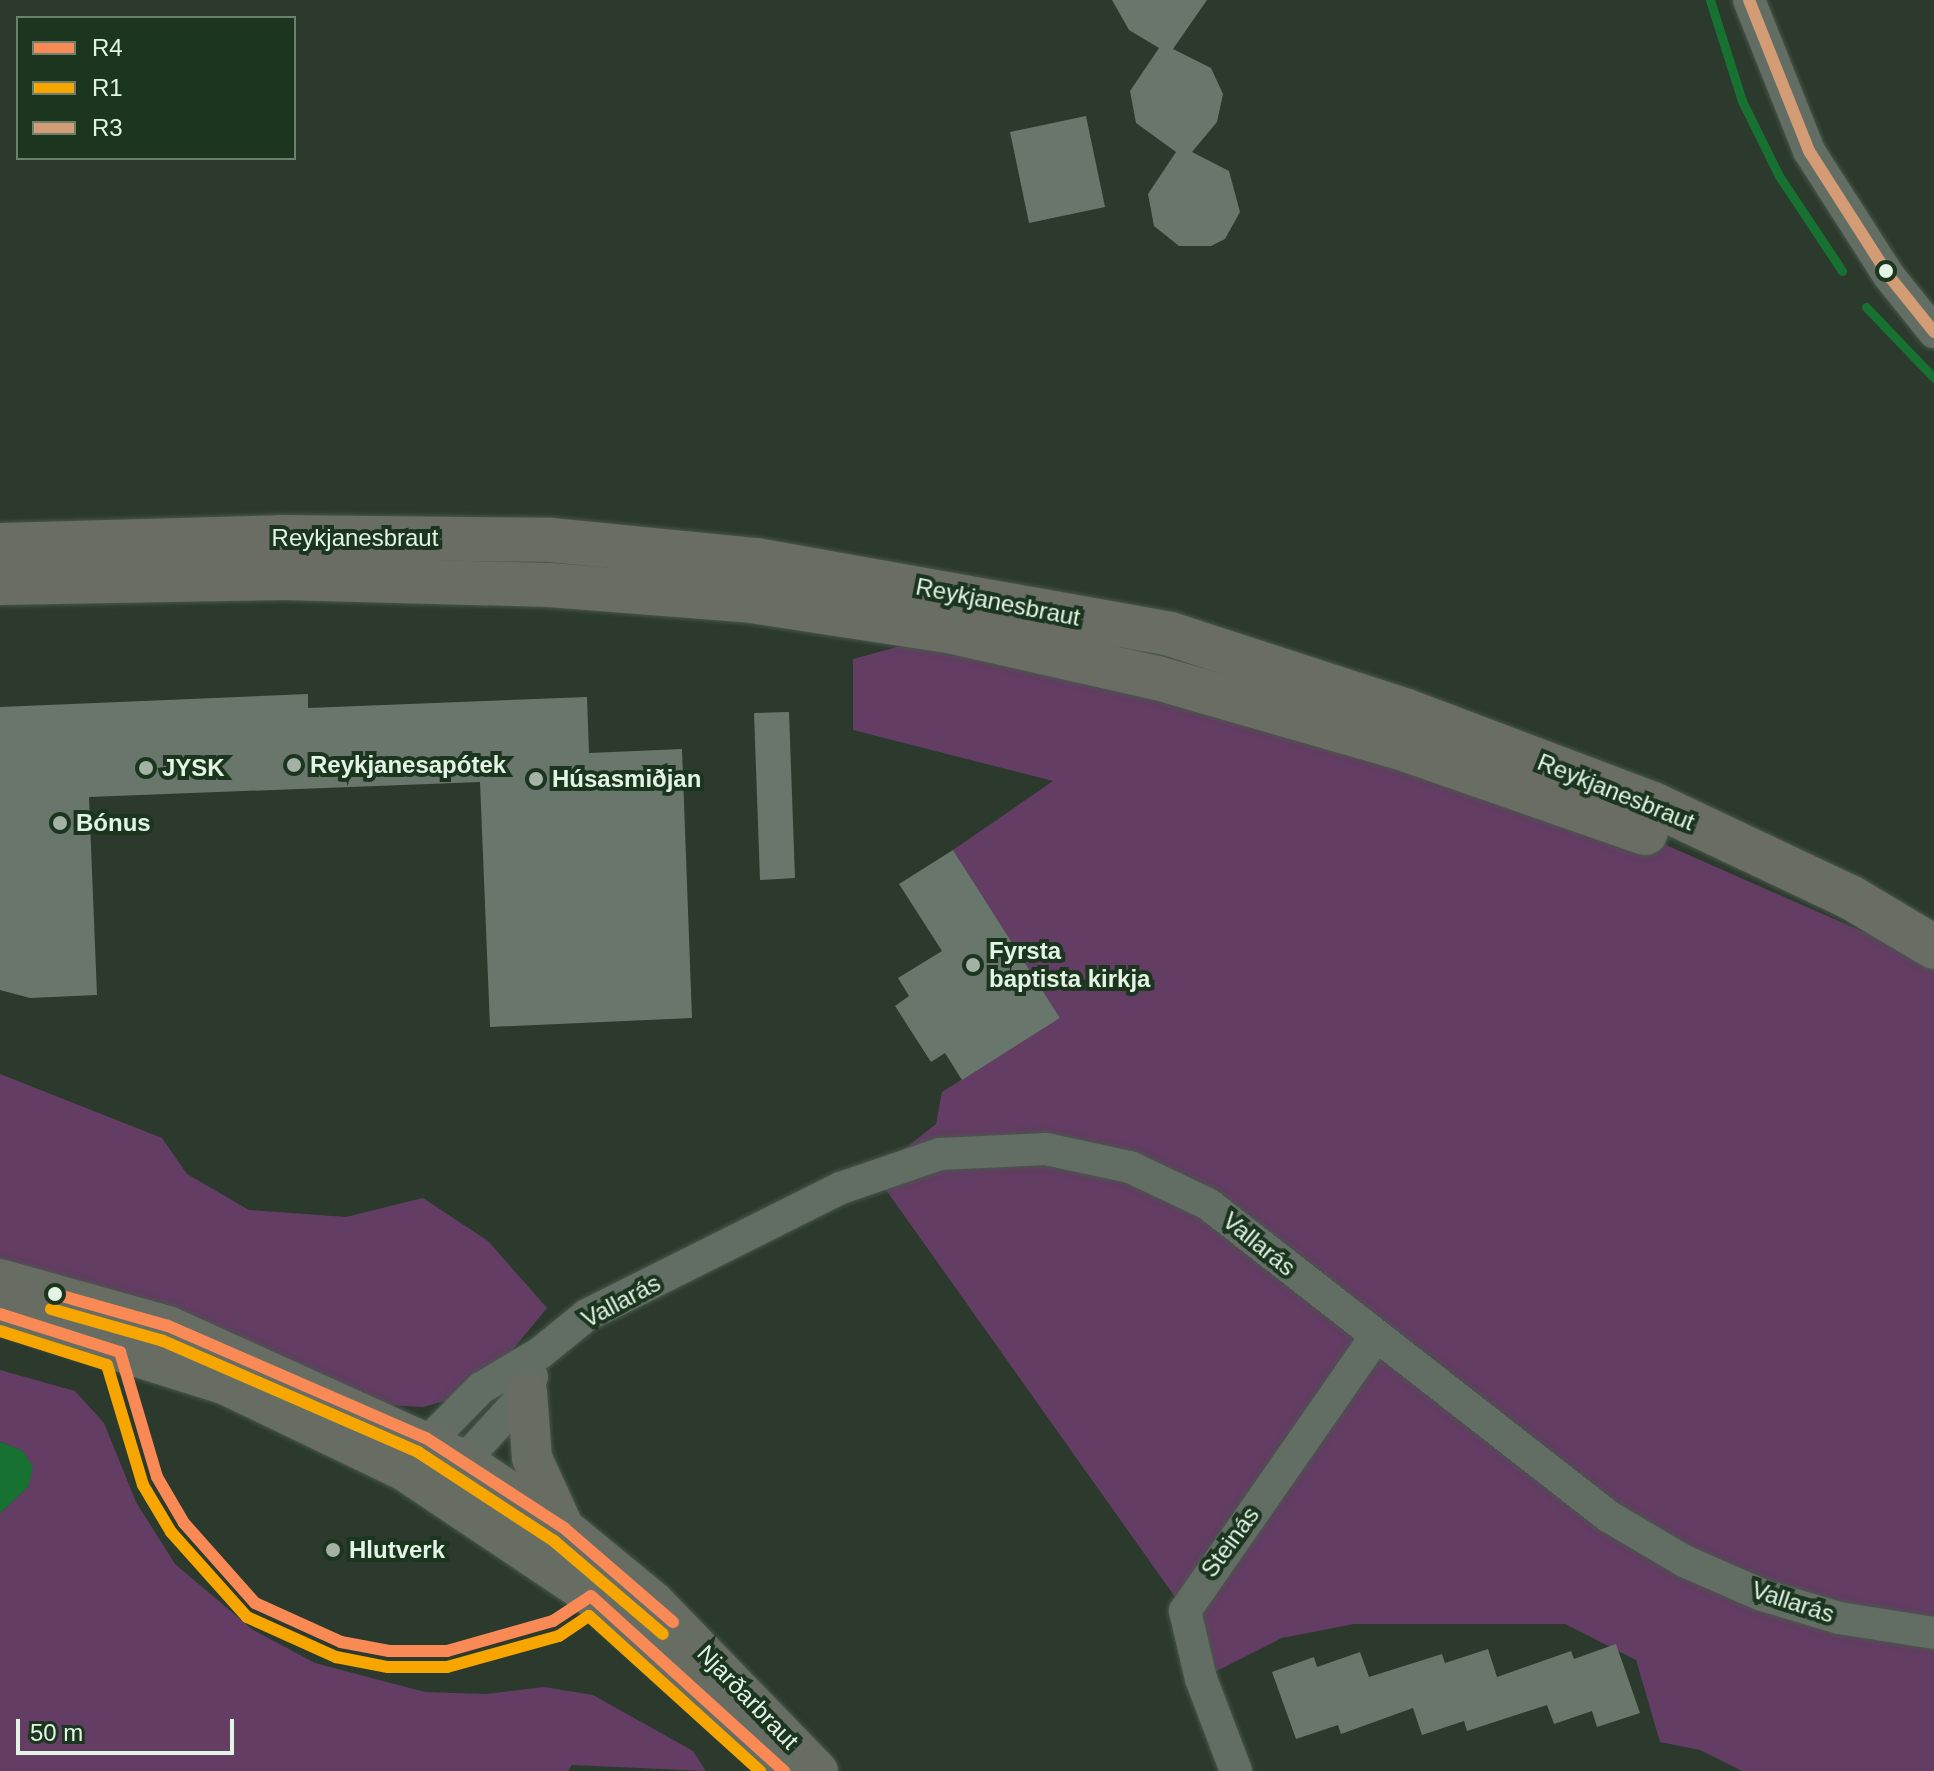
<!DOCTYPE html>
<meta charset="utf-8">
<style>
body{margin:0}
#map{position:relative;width:1934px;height:1771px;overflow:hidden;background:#2b3a2d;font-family:Arial,sans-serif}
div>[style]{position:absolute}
.green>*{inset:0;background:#633d63}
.water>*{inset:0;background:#177232}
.stream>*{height:9px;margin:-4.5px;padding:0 4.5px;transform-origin:4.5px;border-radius:4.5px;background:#177232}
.building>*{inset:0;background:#69766b}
.roads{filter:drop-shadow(0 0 2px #49564b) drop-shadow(0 0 2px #49564b)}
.minor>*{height:32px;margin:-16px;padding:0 16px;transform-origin:16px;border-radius:16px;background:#626e64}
.major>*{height:40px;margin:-20px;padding:0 20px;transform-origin:20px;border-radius:20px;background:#686d64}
.highway>*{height:44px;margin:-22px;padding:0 22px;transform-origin:22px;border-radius:22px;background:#6a6d63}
.bus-1>*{height:12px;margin:-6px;padding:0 6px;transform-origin:6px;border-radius:6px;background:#f98a56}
.bus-2>*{height:12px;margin:-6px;padding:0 6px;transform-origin:6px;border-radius:6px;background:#f7a600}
.bus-3>*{height:12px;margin:-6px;padding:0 6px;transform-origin:6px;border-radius:6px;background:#d39c74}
.dots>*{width:22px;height:22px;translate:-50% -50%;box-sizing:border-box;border:4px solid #1b351f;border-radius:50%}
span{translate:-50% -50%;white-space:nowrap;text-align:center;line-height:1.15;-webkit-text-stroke:8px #1b351f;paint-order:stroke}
.street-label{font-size:24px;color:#e3f3e4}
.poi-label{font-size:24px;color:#e3f3e4;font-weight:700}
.left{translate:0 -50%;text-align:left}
.legend{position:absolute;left:16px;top:16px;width:280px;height:144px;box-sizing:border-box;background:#1b351f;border:2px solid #6b816e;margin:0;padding:10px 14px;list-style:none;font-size:24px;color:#e3f3e4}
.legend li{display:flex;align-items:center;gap:16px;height:40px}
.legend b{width:40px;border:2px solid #6b816e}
.scale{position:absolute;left:16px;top:1719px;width:218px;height:36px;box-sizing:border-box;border:4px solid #e3f3e4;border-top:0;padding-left:10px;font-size:24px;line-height:28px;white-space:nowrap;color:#e3f3e4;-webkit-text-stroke:6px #1b351f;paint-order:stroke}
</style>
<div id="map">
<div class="green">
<div style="clip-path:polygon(953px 632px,1641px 834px,1934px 963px,1934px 1771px,1742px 1771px,1700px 1750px,1660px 1742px,1636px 1660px,1565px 1624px,1354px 1624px,1282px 1638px,1201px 1679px,1185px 1611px,874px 1173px,936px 1124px,942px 1092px,1060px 1018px,953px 850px,1053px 781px,853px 730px,853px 659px)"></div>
<div style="clip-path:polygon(0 1074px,162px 1138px,187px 1174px,249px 1210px,346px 1217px,423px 1198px,488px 1241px,547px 1308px,509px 1354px,445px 1401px,423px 1407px,386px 1405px,0 1273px)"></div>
<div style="clip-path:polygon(0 1370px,75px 1391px,104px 1423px,136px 1502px,175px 1564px,253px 1630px,315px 1663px,425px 1692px,486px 1694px,544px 1687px,593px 1695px,693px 1751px,706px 1771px,572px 1765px,568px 1771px,0 1771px,0 1513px,28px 1487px,23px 1451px,0 1442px)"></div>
</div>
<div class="water">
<div style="clip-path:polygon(0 1442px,23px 1451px,33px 1467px,28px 1487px,0 1513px)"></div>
</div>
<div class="stream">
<div style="left:1710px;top:0;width:106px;rotate:72.4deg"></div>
<div style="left:1742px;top:101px;width:84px;rotate:63.7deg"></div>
<div style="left:1779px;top:176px;width:114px;rotate:56.4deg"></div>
<div style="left:1866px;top:307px;width:98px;rotate:46.2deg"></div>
</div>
<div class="building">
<div style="clip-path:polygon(1112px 0,1207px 0,1173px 49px,1211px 68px,1223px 94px,1217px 122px,1192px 152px,1229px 171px,1240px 212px,1225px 239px,1211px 246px,1179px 246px,1154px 226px,1148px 194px,1176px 152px,1136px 123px,1130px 91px,1159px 48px,1129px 30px)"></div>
<div style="clip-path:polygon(1086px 116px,1105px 207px,1029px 223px,1010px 132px)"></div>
<div style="clip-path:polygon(308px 694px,308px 708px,587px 697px,589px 753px,682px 749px,692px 1018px,490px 1027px,480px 782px,89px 797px,97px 995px,30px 998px,0 990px,0 707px)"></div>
<div style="clip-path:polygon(789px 712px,795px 878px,760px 880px,754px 713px)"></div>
<div style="clip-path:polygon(953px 850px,1060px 1018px,962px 1080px,945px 1053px,931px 1062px,895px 1006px,909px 996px,898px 978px,942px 951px,899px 884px)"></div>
<div style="clip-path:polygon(1616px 1644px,1640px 1713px,1597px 1727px,1592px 1711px,1554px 1724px,1547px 1705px,1467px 1731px,1464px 1721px,1422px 1735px,1413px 1708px,1341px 1734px,1338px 1725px,1296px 1739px,1272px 1672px,1314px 1657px,1317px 1667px,1360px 1652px,1369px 1677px,1442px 1654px,1445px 1663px,1488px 1649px,1497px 1677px,1571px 1651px,1574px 1659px)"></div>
</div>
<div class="roads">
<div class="minor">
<div style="left:1749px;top:0;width:162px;rotate:68.3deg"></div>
<div style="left:1809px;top:151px;width:148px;rotate:57.4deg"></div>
<div style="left:1889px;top:276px;width:72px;rotate:51.2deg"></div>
<div style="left:409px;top:1461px;width:103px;rotate:-45.4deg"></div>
<div style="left:481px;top:1388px;width:69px;rotate:-30.7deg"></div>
<div style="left:540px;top:1353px;width:60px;rotate:-39deg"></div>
<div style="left:587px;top:1315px;width:284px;rotate:-26.6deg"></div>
<div style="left:841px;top:1188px;width:105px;rotate:-19deg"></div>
<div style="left:940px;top:1154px;width:106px;rotate:-2.7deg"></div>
<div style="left:1046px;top:1149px;width:86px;rotate:12.1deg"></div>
<div style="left:1130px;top:1167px;width:86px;rotate:25.4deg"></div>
<div style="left:1208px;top:1204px;width:507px;rotate:37.95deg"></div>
<div style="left:1608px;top:1516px;width:88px;rotate:30.6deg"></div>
<div style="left:1684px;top:1561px;width:85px;rotate:23.6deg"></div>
<div style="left:1762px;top:1595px;width:80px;rotate:16.6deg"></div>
<div style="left:1839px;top:1618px;width:96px;rotate:9deg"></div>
<div style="left:447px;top:1479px;width:118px;rotate:-47.4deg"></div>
<div style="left:527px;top:1392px;width:16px;rotate:-72deg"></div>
<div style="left:1236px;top:1771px;width:98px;rotate:-110.8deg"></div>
<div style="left:1201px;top:1679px;width:70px;rotate:-103.2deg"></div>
<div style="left:1185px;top:1611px;width:333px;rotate:-55.2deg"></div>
</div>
<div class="major">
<div style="left:0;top:1279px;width:174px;rotate:15.6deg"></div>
<div style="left:168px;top:1326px;width:322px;rotate:24.4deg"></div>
<div style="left:461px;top:1459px;width:124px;rotate:33.8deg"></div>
<div style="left:564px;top:1528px;width:115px;rotate:39.4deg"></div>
<div style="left:653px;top:1601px;width:237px;rotate:45.9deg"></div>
<div style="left:0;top:1314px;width:237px;rotate:17.4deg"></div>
<div style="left:226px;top:1385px;width:196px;rotate:25.7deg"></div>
<div style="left:403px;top:1470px;width:226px;rotate:33.8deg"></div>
<div style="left:591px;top:1596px;width:244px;rotate:41.8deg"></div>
<div style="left:527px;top:1392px;width:66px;rotate:85.7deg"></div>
<div style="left:532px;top:1458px;width:77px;rotate:65.4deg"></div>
</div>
<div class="highway">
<div style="left:0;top:545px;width:280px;rotate:-1.6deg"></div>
<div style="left:280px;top:537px;width:271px;rotate:0.6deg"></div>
<div style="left:551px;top:540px;width:206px;rotate:5.6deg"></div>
<div style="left:756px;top:560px;width:421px;rotate:10.1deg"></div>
<div style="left:1170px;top:634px;width:249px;rotate:18deg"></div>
<div style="left:1407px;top:711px;width:263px;rotate:20.7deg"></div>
<div style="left:1653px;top:804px;width:218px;rotate:25.3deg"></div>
<div style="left:1850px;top:897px;width:98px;rotate:30.8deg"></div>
<div style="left:0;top:583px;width:283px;rotate:-1deg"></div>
<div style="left:283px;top:578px;width:266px;rotate:1.5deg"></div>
<div style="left:549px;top:585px;width:203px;rotate:4.5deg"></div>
<div style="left:751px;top:601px;width:204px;rotate:8.7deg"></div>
<div style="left:953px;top:632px;width:209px;rotate:12.7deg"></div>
<div style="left:1157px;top:678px;width:251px;rotate:16deg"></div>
<div style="left:1398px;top:747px;width:262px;rotate:19.2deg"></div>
</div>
</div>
<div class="bus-1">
<div style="left:55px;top:1294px;width:117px;rotate:15.8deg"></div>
<div style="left:168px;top:1326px;width:281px;rotate:23.5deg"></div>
<div style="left:426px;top:1438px;width:165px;rotate:33.1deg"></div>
<div style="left:564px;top:1528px;width:144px;rotate:40.8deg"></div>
<div style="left:0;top:1314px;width:126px;rotate:17.6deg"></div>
<div style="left:120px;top:1352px;width:130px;rotate:73.5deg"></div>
<div style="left:157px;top:1477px;width:53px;rotate:59.6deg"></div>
<div style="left:184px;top:1523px;width:107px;rotate:48.4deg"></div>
<div style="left:255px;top:1603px;width:94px;rotate:24.4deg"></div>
<div style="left:341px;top:1642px;width:49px;rotate:10.6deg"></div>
<div style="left:389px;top:1651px;width:58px"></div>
<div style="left:447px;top:1651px;width:110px;rotate:-15.8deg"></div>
<div style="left:553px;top:1621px;width:45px;rotate:-33.3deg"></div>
<div style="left:591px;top:1596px;width:261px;rotate:42.2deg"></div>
</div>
<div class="bus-2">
<div style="left:51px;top:1309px;width:116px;rotate:15.9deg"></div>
<div style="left:163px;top:1341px;width:278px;rotate:23.5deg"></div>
<div style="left:418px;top:1452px;width:163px;rotate:33.2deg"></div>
<div style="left:554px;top:1541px;width:143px;rotate:40.5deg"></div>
<div style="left:0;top:1331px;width:112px;rotate:17.6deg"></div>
<div style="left:107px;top:1365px;width:125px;rotate:73.3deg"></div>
<div style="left:143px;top:1485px;width:55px;rotate:59.2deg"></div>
<div style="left:171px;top:1532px;width:114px;rotate:48.2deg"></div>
<div style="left:247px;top:1617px;width:98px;rotate:24.2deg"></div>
<div style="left:336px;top:1657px;width:53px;rotate:10.9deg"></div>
<div style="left:388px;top:1667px;width:59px"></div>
<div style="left:447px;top:1667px;width:116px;rotate:-15.5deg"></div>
<div style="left:559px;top:1636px;width:36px;rotate:-34deg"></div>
<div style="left:589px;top:1616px;width:231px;rotate:42.2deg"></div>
</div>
<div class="bus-3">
<div style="left:1749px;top:0;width:162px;rotate:68.3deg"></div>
<div style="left:1809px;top:151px;width:148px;rotate:57.4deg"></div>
<div style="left:1889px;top:276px;width:72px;rotate:51.2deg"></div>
</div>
<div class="dots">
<div style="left:1886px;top:271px;background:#e3f3e4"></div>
<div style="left:294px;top:765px;background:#a3b2a4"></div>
<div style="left:146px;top:768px;background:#a3b2a4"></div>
<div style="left:536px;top:779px;background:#a3b2a4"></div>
<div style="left:60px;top:823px;background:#a3b2a4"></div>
<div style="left:973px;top:965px;background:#a3b2a4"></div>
<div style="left:55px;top:1294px;background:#e3f3e4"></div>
<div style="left:333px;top:1550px;background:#a3b2a4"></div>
</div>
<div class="street-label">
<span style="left:355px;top:538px">Reykjanesbraut</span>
<span style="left:998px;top:602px;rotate:11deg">Reykjanesbraut</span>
<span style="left:1616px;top:792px;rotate:22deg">Reykjanesbraut</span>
<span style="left:1259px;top:1244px;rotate:39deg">Vallarás</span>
<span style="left:621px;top:1301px;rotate:-28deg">Vallarás</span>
<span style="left:1230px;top:1542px;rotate:-54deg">Steinás</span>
<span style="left:1793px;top:1602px;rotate:18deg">Vallarás</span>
<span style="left:748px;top:1697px;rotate:46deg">Njarðarbraut</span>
</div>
<div class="poi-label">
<span class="left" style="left:310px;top:765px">Reykjanesapótek</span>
<span class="left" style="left:162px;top:768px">JYSK</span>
<span class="left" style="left:552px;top:779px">Húsasmiðjan</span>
<span class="left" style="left:76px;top:823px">Bónus</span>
<span class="left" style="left:989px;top:965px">Fyrsta<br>baptista kirkja</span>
<span class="left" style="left:349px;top:1550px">Hlutverk</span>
</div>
<ul class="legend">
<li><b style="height:10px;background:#f98a56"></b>R4</li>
<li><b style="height:10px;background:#f7a600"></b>R1</li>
<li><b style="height:10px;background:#d39c74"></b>R3</li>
</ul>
<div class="scale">50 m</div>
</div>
